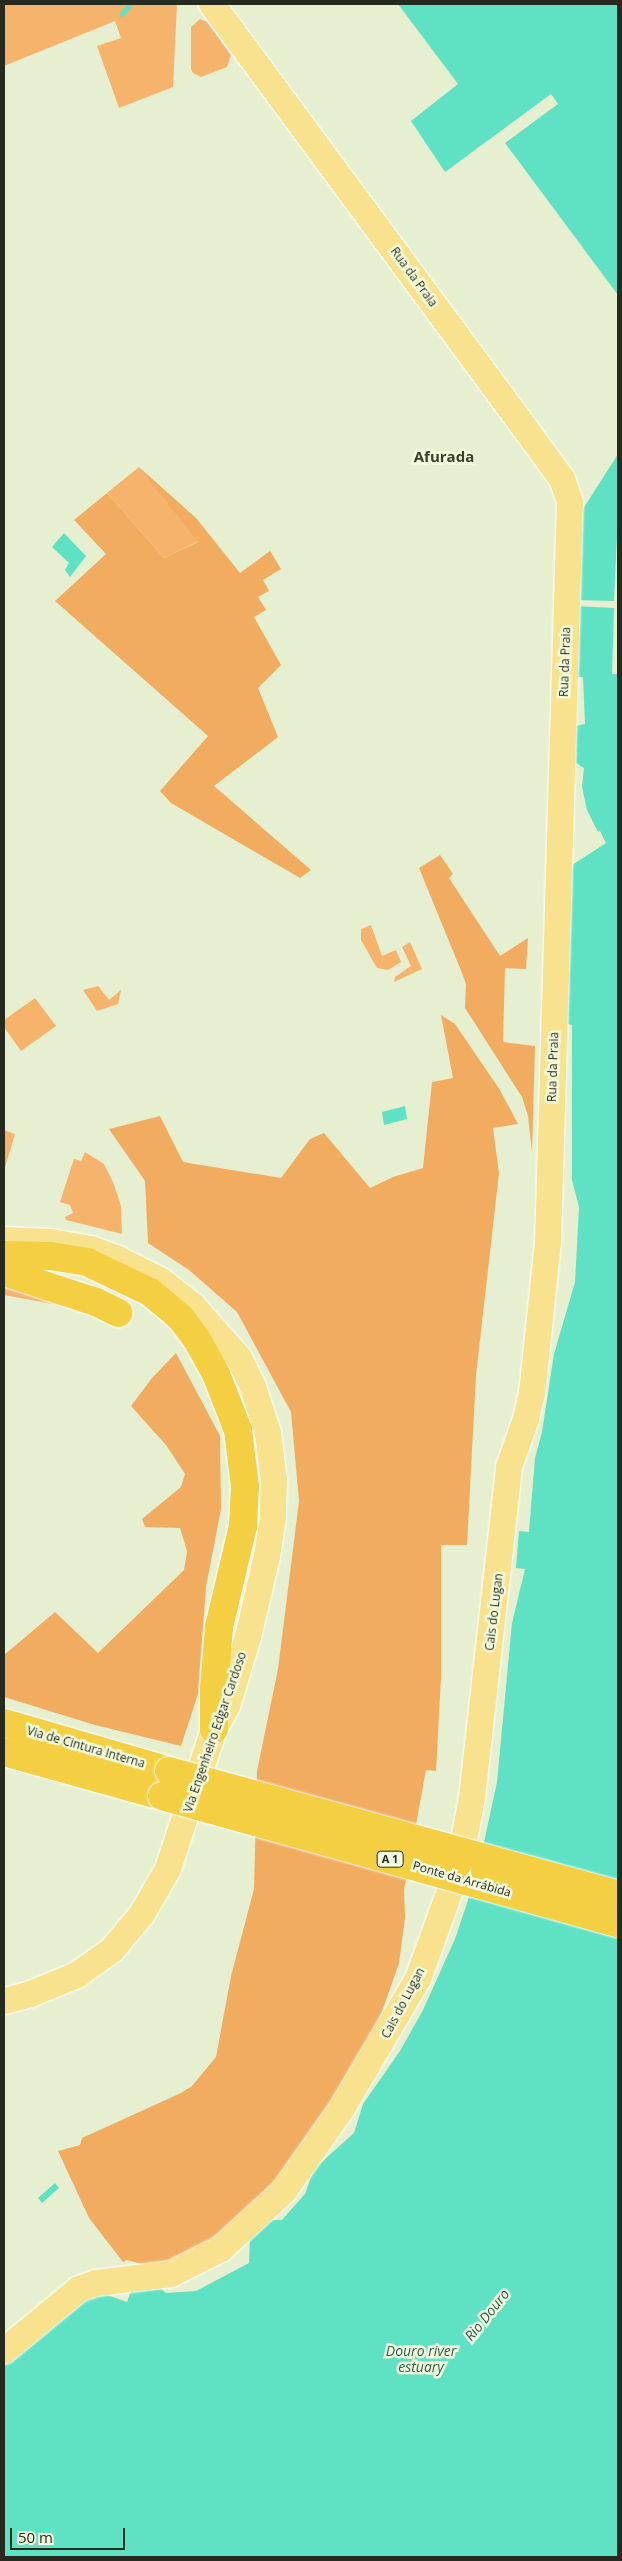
<!DOCTYPE html>
<meta charset="utf-8">
<style>
body{margin:0}
#map{position:relative;width:622px;height:2561px;overflow:hidden;background:#e6f0d0;font-family:"Open Sans",sans-serif}
div>[style]{position:absolute}
.green>*{inset:0;background:#f5b36c}
.forest>*{inset:0;background:#f2ac60}
.water>*{inset:0;background:#5ee2c3}
.pier>*{inset:0;background:#e6f0d0}
.stream>*{height:4.5px;margin:-2.25px;padding:0 2.25px;transform-origin:2.25px;border-radius:2.25px;background:#5ee2c3}
.roads{filter:drop-shadow(0 0 1px #fff) drop-shadow(0 0 1px #fff)}
.major>*{height:26px;margin:-13px;padding:0 13px;transform-origin:13px;border-radius:13px;background:#f8e28d}
.highway>*{height:28px;margin:-14px;padding:0 14px;transform-origin:14px;border-radius:14px;background:#f4cf41}
.bridges{filter:drop-shadow(0 0 1px #fff) drop-shadow(0 0 1px #fff)}
.highway-bridge>*{height:28px;margin:-14px;padding:0 14px;transform-origin:14px;border-radius:14px;background:#f4cf41}
span{translate:-50% -50%;white-space:nowrap;text-align:center;line-height:1.15;-webkit-text-stroke:5px #f3fddd;paint-order:stroke}
.shield-label span{padding:1px 4px;background:#f3fddd;border:1px solid;border-radius:4px;-webkit-text-stroke-width:0}
.shield-label{font-size:11px;color:#272b1f;font-weight:700}
.street-label{font-size:12px;color:#272b1f}
.water-label{font-size:14px;color:#2a6053;font-style:italic}
.quarter-label{font-size:15px;color:#394026;font-weight:700}
.frame{position:absolute;inset:0;border:5px solid #272b1f;pointer-events:none}
.scale{position:absolute;left:10px;top:2528px;width:115px;height:22px;box-sizing:border-box;border:2px solid #272b1f;border-top:0;padding-left:6px;font-size:15px;line-height:18px;white-space:nowrap;color:#272b1f;-webkit-text-stroke:4px #f3fddd;paint-order:stroke}
</style>
<div id="map">
<div class="green">
<div style="clip-path:polygon(4px 4px,177px 4px,173px 87px,119px 108px,97px 46px,121px 38px,115px 21px,4px 66px)"></div>
<div style="clip-path:polygon(200px 19px,207px 22px,231px 55px,227px 67px,201px 77px,193px 73px,191px 69px,191px 27px)"></div>
<div style="clip-path:polygon(139px 467px,199px 541px,164px 558px,107px 493px)"></div>
<div style="clip-path:polygon(371px 925px,382px 956px,396px 950px,401px 962px,388px 970px,377px 968px,361px 940px,361px 929px)"></div>
<div style="clip-path:polygon(410px 942px,422px 969px,394px 982px,395px 977px,411px 966px,402px 947px)"></div>
<div style="clip-path:polygon(98px 986px,109px 1000px,121px 990px,118px 1004px,97px 1011px,83px 990px)"></div>
<div style="clip-path:polygon(35px 998px,56px 1026px,21px 1051px,4px 1027px,4px 1020px)"></div>
<div style="clip-path:polygon(4px 1130px,15px 1134px,4px 1171px)"></div>
<div style="clip-path:polygon(85px 1152px,104px 1164px,113px 1182px,121px 1206px,122px 1234px,66px 1220px,65px 1217px,73px 1213px,70px 1205px,60px 1202px,74px 1159px,81px 1161px)"></div>
<div style="clip-path:polygon(4px 1282px,96px 1312px,4px 1295px)"></div>
</div>
<div class="forest">
<div style="clip-path:polygon(139px 467px,196px 518px,240px 573px,270px 551px,281px 569px,263px 580px,269px 591px,258px 597px,266px 610px,254px 617px,281px 665px,258px 688px,278px 737px,214px 786px,311px 870px,300px 878px,171px 803px,160px 791px,208px 736px,55px 601px,106px 554px,74px 520px,107px 493px,164px 558px,198px 542px)"></div>
<div style="clip-path:polygon(440px 855px,453px 874px,449px 878px,500px 956px,528px 938px,526px 969px,505px 968px,503px 1042px,535px 1046px,532px 1152px,528px 1116px,522px 1097px,465px 1008px,466px 984px,462px 973px,419px 868px)"></div>
<div style="clip-path:polygon(441px 1015px,455px 1024px,500px 1090px,518px 1124px,493px 1128px,499px 1173px,476px 1375px,467px 1545px,441px 1545px,441px 1678px,436px 1771px,426px 1770px,404px 1890px,405px 1918px,399px 1963px,378px 2023px,330px 2108px,277px 2183px,213px 2241px,165px 2264px,145px 2265px,127px 2260px,123px 2262px,89px 2218px,58px 2151px,80px 2145px,82px 2138px,181px 2093px,192px 2086px,216px 2057px,231px 1976px,254px 1889px,257px 1771px,278px 1669px,299px 1501px,291px 1412px,237px 1312px,189px 1270px,148px 1243px,145px 1181px,109px 1129px,160px 1116px,183px 1162px,281px 1178px,310px 1139px,324px 1133px,370px 1188px,393px 1177px,423px 1168px,432px 1082px,453px 1078px)"></div>
<div style="clip-path:polygon(176px 1353px,220px 1436px,221px 1509px,206px 1587px,198px 1694px,181px 1746px,95px 1725px,4px 1697px,4px 1655px,55px 1612px,98px 1653px,184px 1570px,187px 1551px,180px 1528px,145px 1527px,142px 1519px,181px 1487px,185px 1474px,166px 1445px,131px 1406px,152px 1378px)"></div>
</div>
<div class="water">
<div style="clip-path:polygon(398px 4px,618px 4px,618px 295px,505px 143px,558px 104px,551px 94px,445px 172px,411px 121px,458px 84px)"></div>
<div style="clip-path:polygon(618px 454px,618px 2557px,4px 2557px,4px 2365px,85px 2299px,101px 2293px,127px 2302px,131px 2291px,160px 2288px,166px 2293px,196px 2291px,249px 2263px,250px 2238px,270px 2220px,282px 2220px,305px 2194px,314px 2169px,354px 2133px,363px 2104px,400px 2051px,423px 2010px,455px 1939px,478px 1870px,497px 1782px,512px 1623px,525px 1569px,516px 1568px,519px 1531px,529px 1532px,535px 1458px,542px 1432px,554px 1354px,575px 1282px,579px 1207px,572px 1180px,572px 1025px,561px 1022px,566px 869px,606px 843px,600px 831px,598px 832px,587px 810px,582px 787px,584px 768px,570px 759px,571px 727px,585px 724px,583px 677px,573px 677px,578px 517px)"></div>
<div style="clip-path:polygon(64px 533px,86px 556px,70px 577px,65px 570px,69px 563px,52px 547px)"></div>
<div style="clip-path:polygon(405px 1106px,407px 1119px,384px 1125px,382px 1112px)"></div>
<div style="clip-path:polygon(55px 2183px,59px 2188px,42px 2203px,38px 2198px)"></div>
</div>
<div class="pier">
<div style="clip-path:polygon(617px 535px,618px 535px,618px 674px,612px 674px,614px 608px,575px 606px,575px 600px,614px 601px)"></div>
</div>
<div class="stream">
<div style="left:122px;top:14px;width:13px;rotate:-51deg"></div>
</div>
<div class="roads">
<div class="major">
<div style="left:4px;top:1240px;width:47px;rotate:2.4deg"></div>
<div style="left:51px;top:1242px;width:41px;rotate:9.9deg"></div>
<div style="left:91px;top:1249px;width:29px;rotate:20deg"></div>
<div style="left:118px;top:1259px;width:47px;rotate:26.6deg"></div>
<div style="left:160px;top:1280px;width:41px;rotate:38deg"></div>
<div style="left:192px;top:1305px;width:71px;rotate:48.4deg"></div>
<div style="left:239px;top:1358px;width:32px;rotate:64deg"></div>
<div style="left:253px;top:1387px;width:48px;rotate:71.9deg"></div>
<div style="left:268px;top:1433px;width:48px;rotate:82.9deg"></div>
<div style="left:274px;top:1481px;width:37px;rotate:92deg"></div>
<div style="left:273px;top:1518px;width:38px;rotate:99deg"></div>
<div style="left:267px;top:1556px;width:83px;rotate:103.2deg"></div>
<div style="left:248px;top:1637px;width:72px;rotate:106.9deg"></div>
<div style="left:227px;top:1706px;width:26px;rotate:119deg"></div>
<div style="left:214px;top:1729px;width:147px;rotate:108.2deg"></div>
<div style="left:168px;top:1869px;width:52px;rotate:120deg"></div>
<div style="left:142px;top:1914px;width:47px;rotate:129.8deg"></div>
<div style="left:112px;top:1950px;width:43px;rotate:144.5deg"></div>
<div style="left:77px;top:1975px;width:50px;rotate:157.6deg"></div>
<div style="left:31px;top:1994px;width:28px;rotate:165deg"></div>
<div style="left:4px;top:2351px;width:97px;rotate:-39.6deg"></div>
<div style="left:79px;top:2289px;width:18px;rotate:-19deg"></div>
<div style="left:96px;top:2283px;width:76px;rotate:-6.8deg"></div>
<div style="left:171px;top:2274px;width:56px;rotate:-26.6deg"></div>
<div style="left:221px;top:2249px;width:86px;rotate:-42.6deg"></div>
<div style="left:284px;top:2191px;width:99px;rotate:-54.9deg"></div>
<div style="left:341px;top:2110px;width:152px;rotate:-59.6deg"></div>
<div style="left:418px;top:1979px;width:120px;rotate:-70.1deg"></div>
<div style="left:459px;top:1866px;width:69px;rotate:-79.2deg"></div>
<div style="left:472px;top:1798px;width:333px;rotate:-83.6deg"></div>
<div style="left:509px;top:1467px;width:51px;rotate:-70.5deg"></div>
<div style="left:526px;top:1419px;width:26px;rotate:-77deg"></div>
<div style="left:532px;top:1394px;width:152px;rotate:-84deg"></div>
<div style="left:548px;top:1243px;width:741px;rotate:-88.3deg"></div>
<div style="left:570px;top:502px;width:24px;rotate:-109deg"></div>
<div style="left:562px;top:479px;width:59px;rotate:-126.1deg"></div>
<div style="left:527px;top:431px;width:531px;rotate:-126.42deg"></div>
</div>
<div class="highway">
<div style="left:4px;top:1255px;width:46px;rotate:1.2deg"></div>
<div style="left:50px;top:1256px;width:37px;rotate:9deg"></div>
<div style="left:87px;top:1262px;width:70px;rotate:25.5deg"></div>
<div style="left:150px;top:1292px;width:39px;rotate:40deg"></div>
<div style="left:180px;top:1317px;width:26px;rotate:53deg"></div>
<div style="left:196px;top:1338px;width:41px;rotate:60.9deg"></div>
<div style="left:216px;top:1374px;width:60px;rotate:68.6deg"></div>
<div style="left:238px;top:1430px;width:56px;rotate:82.9deg"></div>
<div style="left:245px;top:1486px;width:40px;rotate:92.9deg"></div>
<div style="left:243px;top:1526px;width:104px;rotate:103.4deg"></div>
<div style="left:219px;top:1627px;width:62px;rotate:94.6deg"></div>
<div style="left:214px;top:1689px;width:40px;rotate:90deg"></div>
<div style="left:4px;top:1272px;width:97px;rotate:18.1deg"></div>
<div style="left:96px;top:1302px;width:25px;rotate:26deg"></div>
<div style="left:4px;top:1723px;width:172px;rotate:16.2deg"></div>
<div style="left:4px;top:1752px;width:164px;rotate:15.6deg"></div>
</div>
</div>
<div class="bridges">
<div class="highway-bridge">
<div style="left:169px;top:1771px;width:466px;rotate:15.4deg"></div>
<div style="left:162px;top:1796px;width:473px;rotate:15.6deg"></div>
</div>
</div>
<div class="shield-label">
<span style="left:390px;top:1859px">A 1</span>
</div>
<div class="street-label">
<span style="left:414px;top:277px;rotate:54deg">Rua da Praia</span>
<span style="left:565px;top:662px;rotate:-88deg">Rua da Praia</span>
<span style="left:553px;top:1067px;rotate:-88deg">Rua da Praia</span>
<span style="left:494px;top:1612px;rotate:-83deg">Cais do Lugan</span>
<span style="left:215px;top:1732px;rotate:-71deg">Via Engenheiro Edgar Cardoso</span>
<span style="left:86px;top:1747px;rotate:16deg">Via de Cintura Interna</span>
<span style="left:462px;top:1879px;rotate:16deg">Ponte da Arrábida</span>
<span style="left:403px;top:2003px;rotate:-62deg">Cais do Lugan</span>
</div>
<div class="water-label">
<span style="left:487px;top:2315px;rotate:-51deg">Rio Douro</span>
<span style="left:421px;top:2359px">Douro river<br>estuary</span>
</div>
<div class="quarter-label">
<span style="left:444px;top:457px">Afurada</span>
</div>
<div class="frame"></div>
<div class="scale">50 m</div>
</div>
